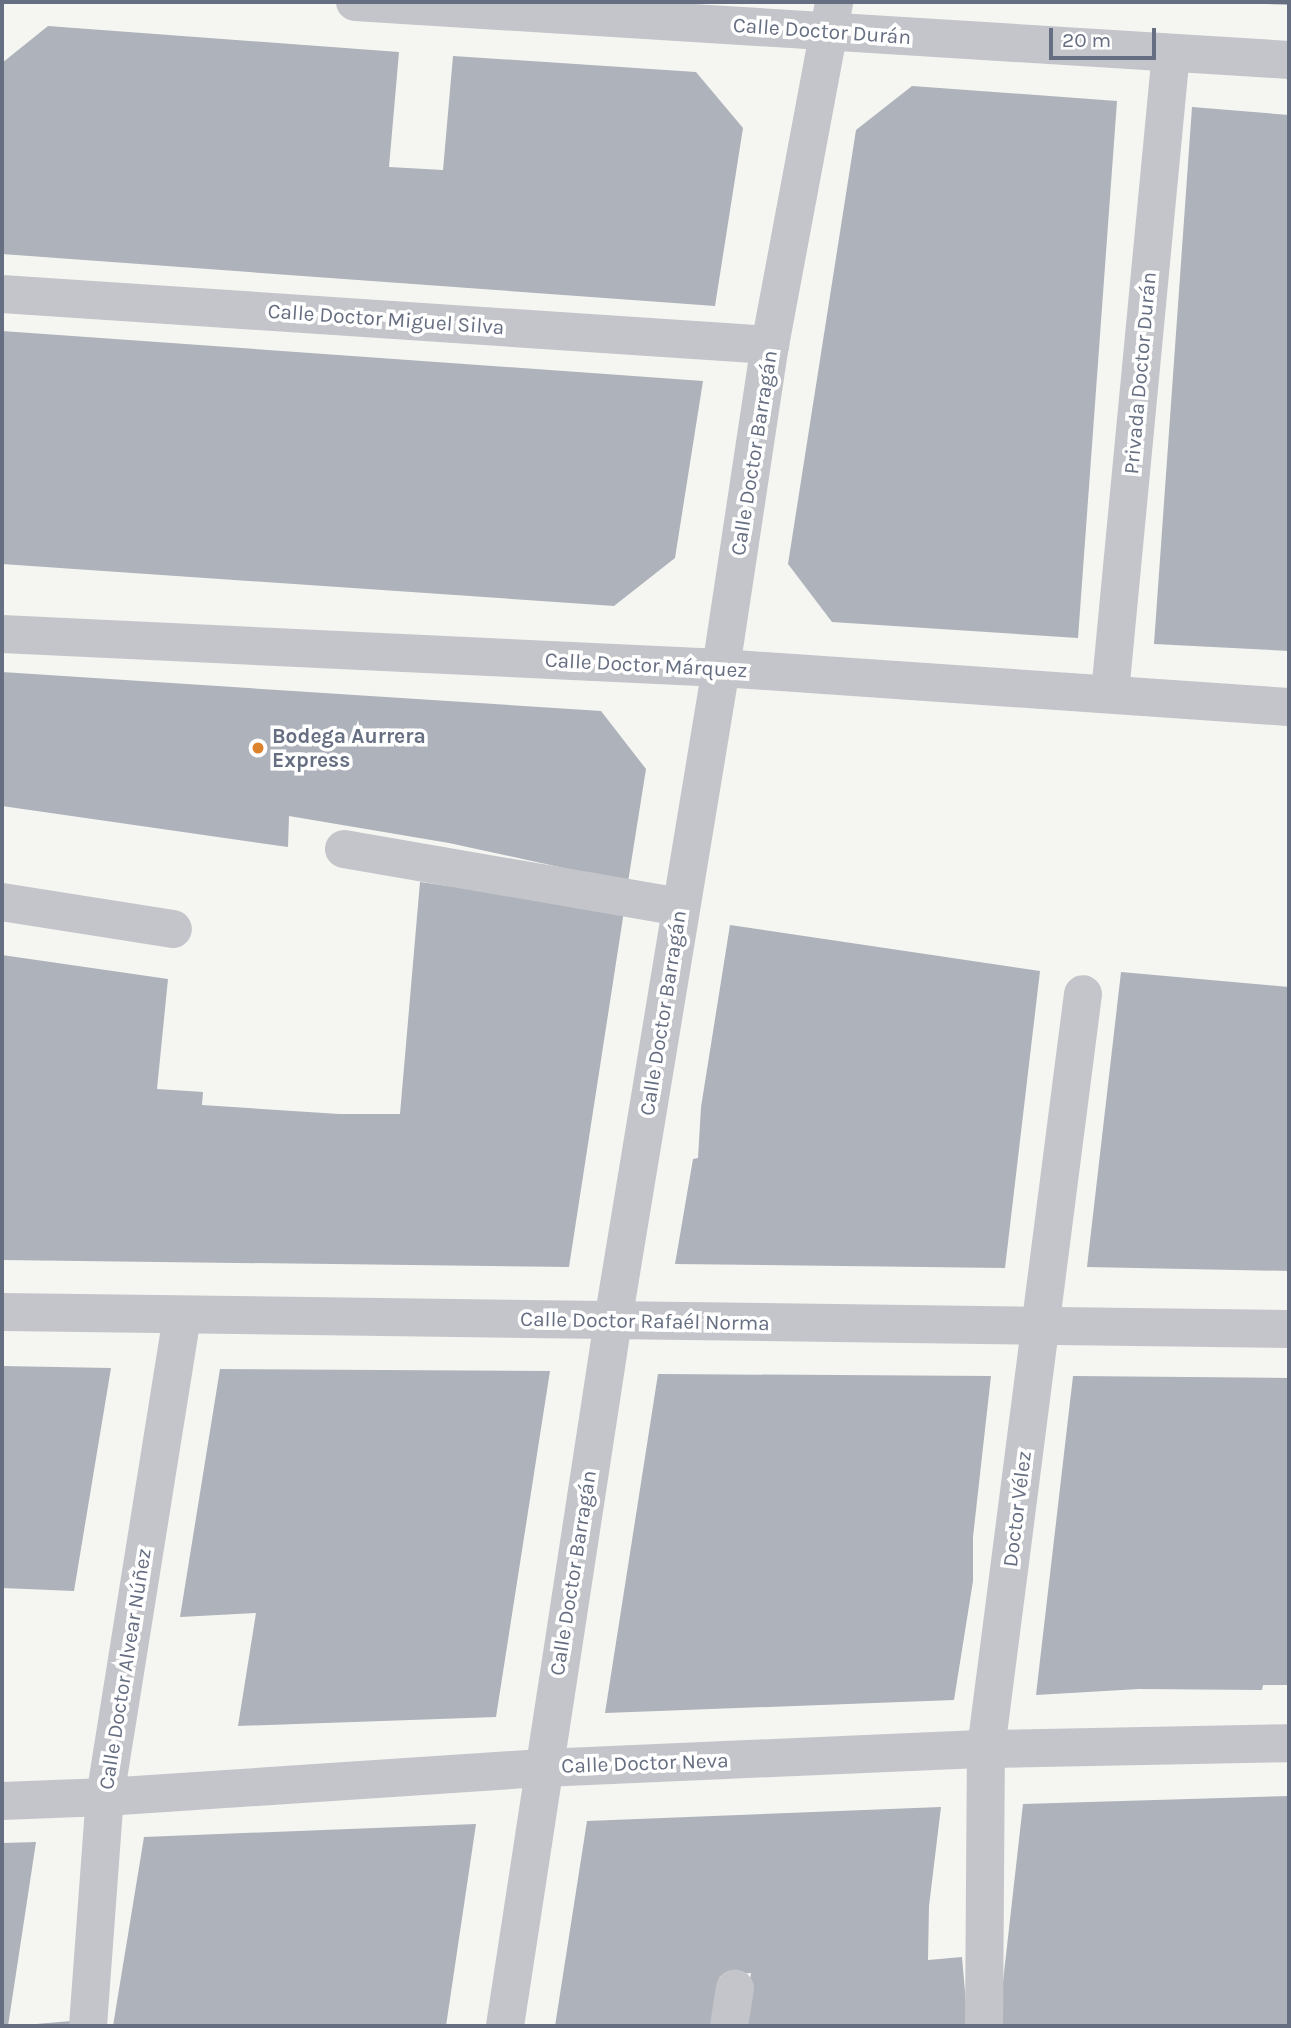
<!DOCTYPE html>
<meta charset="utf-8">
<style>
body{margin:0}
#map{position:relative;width:1291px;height:2028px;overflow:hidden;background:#f5f6f2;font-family:Karla,sans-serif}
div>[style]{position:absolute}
.building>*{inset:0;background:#aeb2ba}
.minor>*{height:38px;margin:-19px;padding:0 19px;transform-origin:19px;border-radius:19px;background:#c4c5ca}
.dots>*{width:19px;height:19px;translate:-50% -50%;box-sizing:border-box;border:4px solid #fff;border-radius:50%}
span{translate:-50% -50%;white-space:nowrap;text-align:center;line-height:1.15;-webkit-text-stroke:7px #fff;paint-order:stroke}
.street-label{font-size:21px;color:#666e82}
.poi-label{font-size:21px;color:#666e82;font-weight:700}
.left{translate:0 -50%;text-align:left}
.frame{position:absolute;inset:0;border:4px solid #666e82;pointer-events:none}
.scale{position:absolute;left:1049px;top:28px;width:107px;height:32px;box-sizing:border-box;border:4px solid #666e82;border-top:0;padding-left:9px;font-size:21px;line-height:24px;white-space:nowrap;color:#666e82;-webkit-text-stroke:5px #fff;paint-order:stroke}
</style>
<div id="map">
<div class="building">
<div style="clip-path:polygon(1266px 2px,1289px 2px,1289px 5px,1266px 4px)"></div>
<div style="clip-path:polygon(48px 26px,399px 52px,389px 167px,443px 170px,453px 56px,696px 72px,743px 128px,715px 306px,2px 254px,2px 63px)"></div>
<div style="clip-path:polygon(912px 86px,1117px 101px,1078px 638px,832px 622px,788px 564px,856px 130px)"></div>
<div style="clip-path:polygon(1192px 107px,1289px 115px,1289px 651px,1154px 644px)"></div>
<div style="clip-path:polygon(2px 331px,703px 381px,675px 558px,614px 606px,2px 564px)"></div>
<div style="clip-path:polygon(2px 672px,601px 711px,646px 769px,628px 882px,449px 843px,289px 816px,288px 847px,2px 806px)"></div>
<div style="clip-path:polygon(420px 882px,624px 911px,569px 1267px,2px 1260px,2px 955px,168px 979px,157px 1089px,203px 1092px,202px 1105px,339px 1114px,400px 1114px)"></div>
<div style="clip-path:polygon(730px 925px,1040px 971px,1005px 1268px,675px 1264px,693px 1159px,698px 1158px,701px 1107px)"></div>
<div style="clip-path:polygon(1121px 972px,1289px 987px,1289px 1271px,1087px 1267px)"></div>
<div style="clip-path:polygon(2px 1366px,111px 1368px,74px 1591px,2px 1588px)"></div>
<div style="clip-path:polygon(220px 1369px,550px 1371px,496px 1717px,238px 1726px,256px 1613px,180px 1617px)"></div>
<div style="clip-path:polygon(658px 1374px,991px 1376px,973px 1537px,973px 1581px,954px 1700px,605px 1713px)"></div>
<div style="clip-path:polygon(1073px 1376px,1289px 1378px,1289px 1685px,1263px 1685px,1262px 1690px,1139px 1689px,1036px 1695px)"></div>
<div style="clip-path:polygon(1289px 1796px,1289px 2026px,998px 2026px,1023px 1804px)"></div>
<div style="clip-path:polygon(941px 1807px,929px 1906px,928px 1960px,962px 1957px,968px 2026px,743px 2026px,751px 1973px,720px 1976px,712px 2026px,555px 2026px,587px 1821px)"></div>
<div style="clip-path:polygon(476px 1824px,446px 2026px,113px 2026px,144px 1837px)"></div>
<div style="clip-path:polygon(36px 1842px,8px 2026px,2px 2026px,2px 1843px)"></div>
<div style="clip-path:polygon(71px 2021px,71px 2026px,36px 2026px,36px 2024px)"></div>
</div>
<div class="minor">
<div style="left:355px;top:2px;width:936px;rotate:3.55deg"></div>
<div style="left:2px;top:294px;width:770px;rotate:3.8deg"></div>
<div style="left:2px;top:634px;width:720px;rotate:2.71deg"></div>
<div style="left:721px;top:668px;width:569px;rotate:3.93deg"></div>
<div style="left:1110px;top:693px;width:643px;rotate:-84.56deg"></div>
<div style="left:344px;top:849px;width:341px;rotate:9.8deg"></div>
<div style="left:2px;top:902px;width:173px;rotate:9deg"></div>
<div style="left:2px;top:1312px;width:1287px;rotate:0.76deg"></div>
<div style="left:2px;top:1801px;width:103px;rotate:-2.2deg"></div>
<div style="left:105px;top:1797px;width:439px;rotate:-3.8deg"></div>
<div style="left:543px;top:1768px;width:443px;rotate:-2.5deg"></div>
<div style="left:986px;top:1749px;width:303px;rotate:-1.1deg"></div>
<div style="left:88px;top:2026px;width:230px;rotate:-85.8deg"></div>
<div style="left:105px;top:1797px;width:488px;rotate:-80.9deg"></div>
<div style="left:505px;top:2026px;width:713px;rotate:-81.29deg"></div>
<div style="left:613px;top:1321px;width:662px;rotate:-80.61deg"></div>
<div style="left:721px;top:668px;width:327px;rotate:-81.4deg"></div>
<div style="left:770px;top:345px;width:349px;rotate:-79.4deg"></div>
<div style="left:729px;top:2026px;width:38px;rotate:-81deg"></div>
<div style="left:984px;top:2026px;width:277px;rotate:-89.6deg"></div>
<div style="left:986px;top:1749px;width:761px;rotate:-82.68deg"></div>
</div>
<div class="dots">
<div style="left:258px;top:748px;background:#dc832c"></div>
</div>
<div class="street-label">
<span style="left:822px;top:31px;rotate:4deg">Calle Doctor Durán</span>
<span style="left:386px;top:319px;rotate:4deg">Calle Doctor Miguel Silva</span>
<span style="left:1140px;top:373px;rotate:-85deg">Privada Doctor Durán</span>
<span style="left:754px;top:453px;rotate:-81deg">Calle Doctor Barragán</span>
<span style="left:646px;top:665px;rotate:3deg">Calle Doctor Márquez</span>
<span style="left:663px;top:1013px;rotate:-81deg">Calle Doctor Barragán</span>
<span style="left:645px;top:1321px;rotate:1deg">Calle Doctor Rafaél Norma</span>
<span style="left:1017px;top:1509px;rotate:-83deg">Doctor Vélez</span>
<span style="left:573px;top:1573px;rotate:-81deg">Calle Doctor Barragán</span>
<span style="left:125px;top:1669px;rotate:-81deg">Calle Doctor Alvear Núñez</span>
<span style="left:645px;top:1763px;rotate:-2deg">Calle Doctor Neva</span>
</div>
<div class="poi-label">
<span class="left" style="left:272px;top:748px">Bodega Aurrera<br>Express</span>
</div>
<div class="frame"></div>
<div class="scale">20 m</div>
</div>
